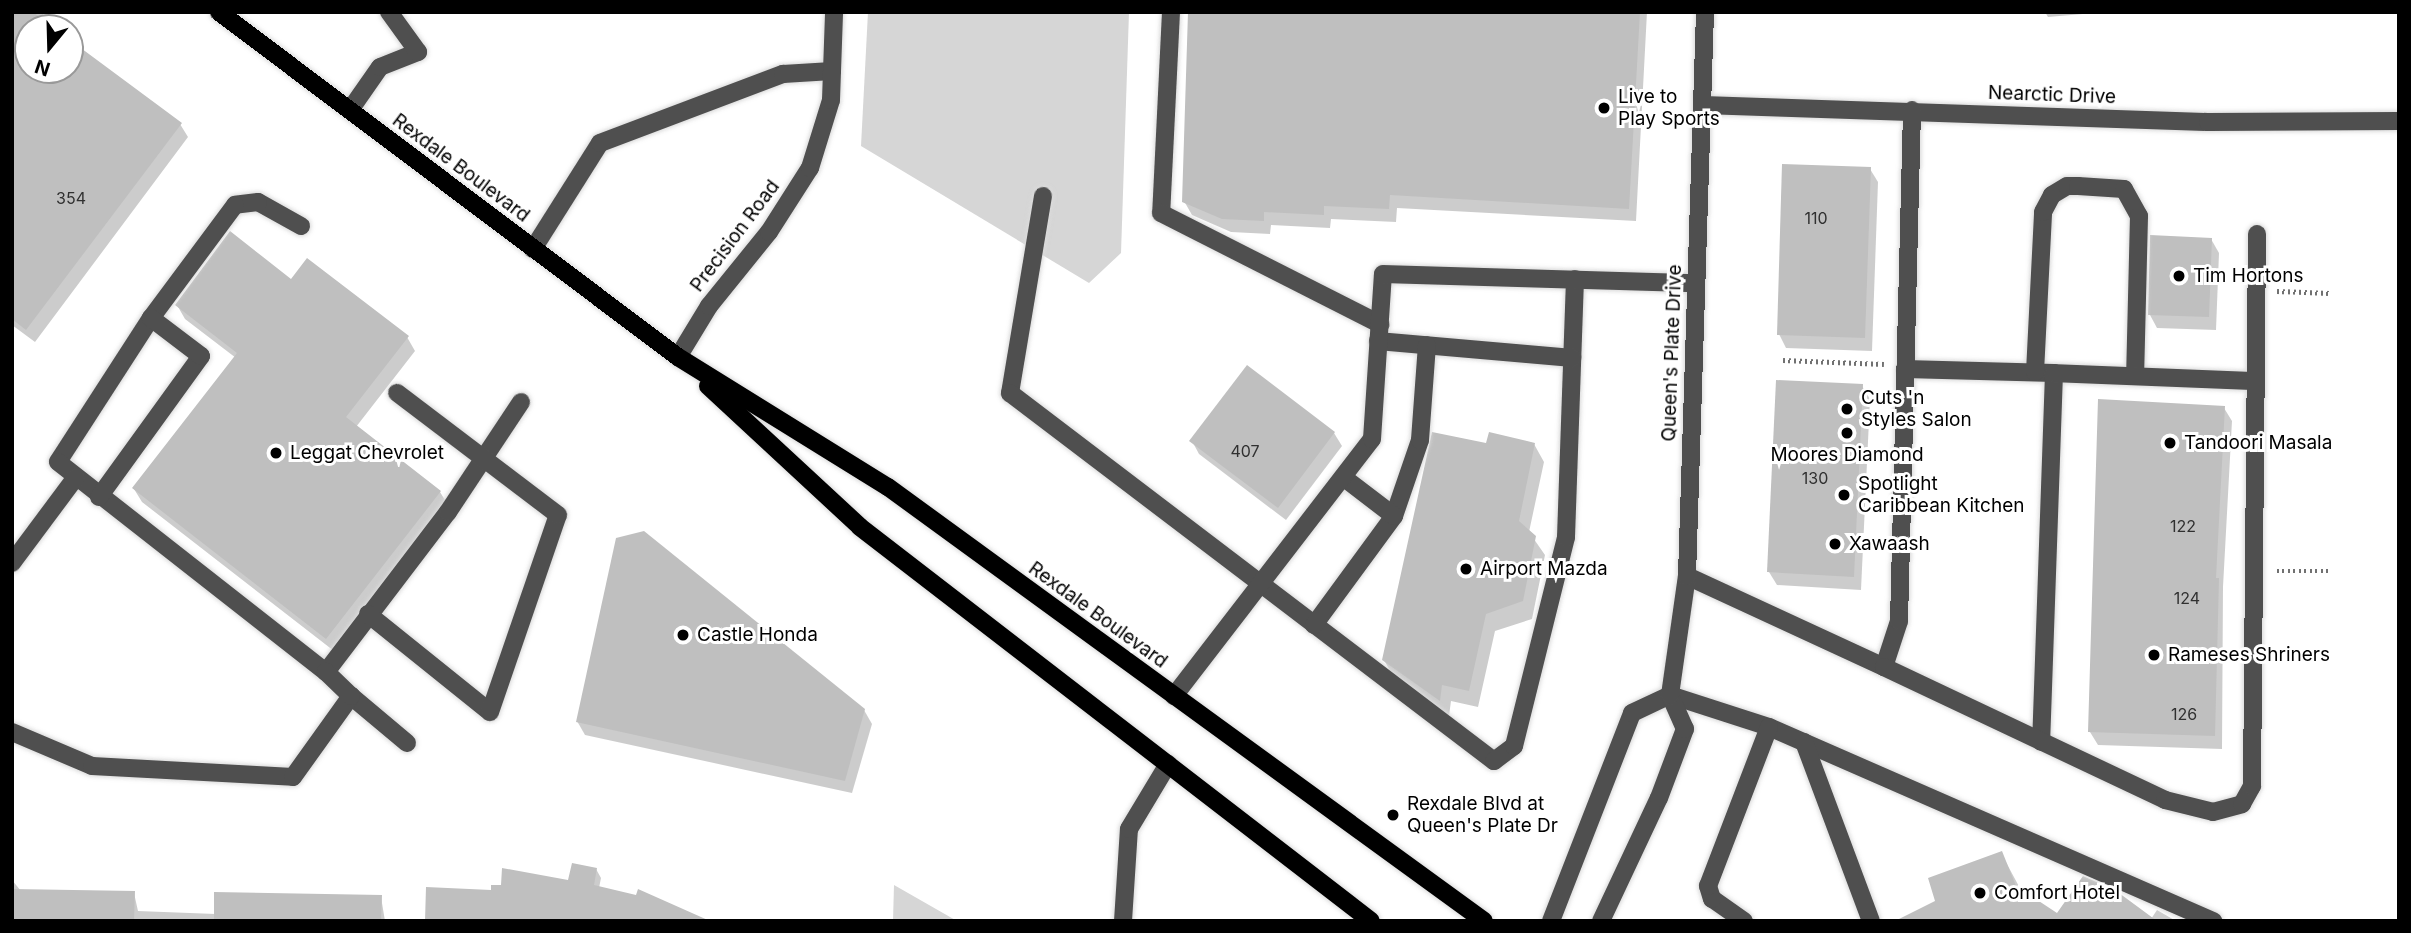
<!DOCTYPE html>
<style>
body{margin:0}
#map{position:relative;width:2411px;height:933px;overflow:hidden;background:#fff;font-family:Inter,sans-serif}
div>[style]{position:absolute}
.green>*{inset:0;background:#d6d6d6}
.shadow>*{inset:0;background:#0003}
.building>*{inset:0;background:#bfbfbf}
.path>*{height:4.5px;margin-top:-2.25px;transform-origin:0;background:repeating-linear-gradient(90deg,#717171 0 2px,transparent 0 5.5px)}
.roads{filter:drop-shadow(0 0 2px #dbdbdb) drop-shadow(0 0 2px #dbdbdb)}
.minor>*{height:18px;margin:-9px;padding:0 9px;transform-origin:9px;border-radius:9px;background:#4f4f4f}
.major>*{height:18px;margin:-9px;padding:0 9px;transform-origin:9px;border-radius:9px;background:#000}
.dots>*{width:19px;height:19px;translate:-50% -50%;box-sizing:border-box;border:4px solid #fff;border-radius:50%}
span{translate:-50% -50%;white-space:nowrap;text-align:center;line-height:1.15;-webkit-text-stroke:6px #fff;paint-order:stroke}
.number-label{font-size:16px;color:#303030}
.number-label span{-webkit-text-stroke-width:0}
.street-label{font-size:19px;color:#000}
.poi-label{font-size:19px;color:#000}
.left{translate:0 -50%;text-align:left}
.frame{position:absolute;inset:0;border:14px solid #000;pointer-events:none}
.north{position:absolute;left:14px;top:14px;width:70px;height:70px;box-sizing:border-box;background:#fff;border:2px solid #999;border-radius:50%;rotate:199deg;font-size:19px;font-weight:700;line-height:28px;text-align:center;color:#000}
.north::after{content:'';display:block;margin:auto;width:24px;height:32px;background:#000;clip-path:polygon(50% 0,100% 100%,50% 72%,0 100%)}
</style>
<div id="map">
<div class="green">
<div style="clip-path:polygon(868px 12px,1129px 12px,1121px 253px,1089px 283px,861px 146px)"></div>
<div style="clip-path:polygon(894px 885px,957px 921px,893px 921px)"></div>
</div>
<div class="shadow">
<div style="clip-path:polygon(12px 12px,40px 12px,61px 28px,28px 28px,28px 70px,70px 70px,70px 34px,81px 50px,180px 124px,188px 137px,35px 342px,12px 325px)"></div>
<div style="clip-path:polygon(1190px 12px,1647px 12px,1636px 221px,1397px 208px,1396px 222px,1331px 219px,1330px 228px,1271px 225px,1270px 234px,1231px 232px,1192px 215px,1184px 201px)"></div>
<div style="clip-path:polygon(2045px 12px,2106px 12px,2048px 17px)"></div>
<div style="clip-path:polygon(1870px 169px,1878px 182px,1872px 351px,1786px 348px,1779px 334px)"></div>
<div style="clip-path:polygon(2211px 239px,2219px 253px,2216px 330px,2157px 328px,2150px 315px)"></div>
<div style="clip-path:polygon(292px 282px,407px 337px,415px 351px,356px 427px,440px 492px,448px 505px,334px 651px,142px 502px,134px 489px,236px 358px,185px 319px,177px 305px)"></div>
<div style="clip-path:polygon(1862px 386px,1870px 399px,1861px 590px,1777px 585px,1769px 572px)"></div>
<div style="clip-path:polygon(2224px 408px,2232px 421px,2223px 587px,2222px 749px,2098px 745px,2090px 732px)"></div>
<div style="clip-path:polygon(1334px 433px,1342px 446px,1286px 520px,1199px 454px,1192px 441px)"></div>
<div style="clip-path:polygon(1534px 444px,1544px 462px,1529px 532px,1545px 555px,1532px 619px,1495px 631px,1478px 707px,1451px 701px,1449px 716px,1394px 678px,1384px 660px,1487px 445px)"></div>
<div style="clip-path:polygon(864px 710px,872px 724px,852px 793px,585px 735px,577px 721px)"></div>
<div style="clip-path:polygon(2001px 853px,2022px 892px,2057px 916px,2151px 919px,2157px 910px,2176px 921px,1931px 921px)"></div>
<div style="clip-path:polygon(596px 869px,601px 878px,599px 888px,493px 892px,570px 882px)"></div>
<div style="clip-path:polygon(12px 880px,21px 891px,134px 893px,138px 911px,216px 914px,381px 897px,385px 921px,12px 921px)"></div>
</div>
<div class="building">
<div style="clip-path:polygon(12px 12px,33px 12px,54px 28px,28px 28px,28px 70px,70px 70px,70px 40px,182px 123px,26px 330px,12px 319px)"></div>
<div style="clip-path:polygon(1188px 12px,1640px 12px,1629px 209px,1390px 195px,1389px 209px,1324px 206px,1324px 215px,1264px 212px,1264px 221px,1222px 219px,1182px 202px)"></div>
<div style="clip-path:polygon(1782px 164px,1871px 167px,1865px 338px,1777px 335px)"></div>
<div style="clip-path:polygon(230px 231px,291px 279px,307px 258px,409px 336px,346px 417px,441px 491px,326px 639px,132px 488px,237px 353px,175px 305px)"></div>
<div style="clip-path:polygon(2150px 235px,2212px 238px,2209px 317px,2148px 315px)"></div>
<div style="clip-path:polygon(1247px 365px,1335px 432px,1278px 508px,1189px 441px)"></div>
<div style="clip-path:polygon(1776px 380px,1863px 384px,1854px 577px,1767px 572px)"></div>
<div style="clip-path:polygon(2098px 399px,2225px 406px,2216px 578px,2219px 578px,2215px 736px,2088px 732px)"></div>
<div style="clip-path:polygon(1432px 432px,1486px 443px,1489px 432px,1535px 443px,1519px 521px,1536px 536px,1523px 601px,1486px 614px,1469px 691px,1442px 685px,1440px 701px,1382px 660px)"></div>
<div style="clip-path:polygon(644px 531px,865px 709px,845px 781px,576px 722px,616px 538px)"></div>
<div style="clip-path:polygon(2002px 851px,2016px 886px,2057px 913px,2083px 876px,2115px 890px,2157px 921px,1895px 921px,1935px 901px,1928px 878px)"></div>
<div style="clip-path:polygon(572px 863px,597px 868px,594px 885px,636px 895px,638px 889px,710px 921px,425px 921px,426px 887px,491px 890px,491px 885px,501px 885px,502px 868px,568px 880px)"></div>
<div style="clip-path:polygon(12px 889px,135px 891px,134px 921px,12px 921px)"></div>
<div style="clip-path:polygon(214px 892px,382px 895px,381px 921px,214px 921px)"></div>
</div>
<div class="path">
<div style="left:2277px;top:291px;width:52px;rotate:2.2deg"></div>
<div style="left:1783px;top:360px;width:101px;rotate:2.3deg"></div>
<div style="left:2277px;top:571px;width:52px"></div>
</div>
<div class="roads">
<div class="minor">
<div style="left:1171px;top:12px;width:201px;rotate:92.8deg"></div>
<div style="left:1161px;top:213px;width:246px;rotate:26.9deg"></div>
<div style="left:1703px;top:105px;width:505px;rotate:1.93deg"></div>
<div style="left:2208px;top:122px;width:191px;rotate:-0.3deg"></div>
<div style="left:350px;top:110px;width:52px;rotate:-55.1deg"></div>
<div style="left:380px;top:67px;width:41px;rotate:-21.5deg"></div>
<div style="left:418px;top:52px;width:49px;rotate:-125.9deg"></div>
<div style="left:1043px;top:196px;width:200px;rotate:99.5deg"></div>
<div style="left:1010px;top:393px;width:608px;rotate:37.25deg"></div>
<div style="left:1494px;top:761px;width:25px;rotate:-37deg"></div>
<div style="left:1514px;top:746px;width:215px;rotate:-76deg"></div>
<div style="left:1566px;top:537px;width:258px;rotate:-88deg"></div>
<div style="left:301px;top:226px;width:49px;rotate:-150.8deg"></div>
<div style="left:258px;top:202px;width:23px;rotate:173deg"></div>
<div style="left:235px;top:205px;width:141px;rotate:126.6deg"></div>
<div style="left:151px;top:318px;width:171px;rotate:122.9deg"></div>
<div style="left:58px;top:462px;width:340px;rotate:38.1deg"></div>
<div style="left:326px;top:672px;width:201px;rotate:-52.7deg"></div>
<div style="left:448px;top:512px;width:132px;rotate:-56.4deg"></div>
<div style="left:533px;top:249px;width:125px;rotate:-57.7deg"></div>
<div style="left:600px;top:143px;width:196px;rotate:-20.7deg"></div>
<div style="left:783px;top:74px;width:49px;rotate:-3.5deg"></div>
<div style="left:1378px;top:341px;width:195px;rotate:5deg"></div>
<div style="left:678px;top:357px;width:60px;rotate:-58.7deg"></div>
<div style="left:709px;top:306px;width:95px;rotate:-51deg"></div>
<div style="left:769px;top:232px;width:76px;rotate:-57.4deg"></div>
<div style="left:810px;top:168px;width:71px;rotate:-72.8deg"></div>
<div style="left:831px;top:100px;width:88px;rotate:-88deg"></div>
<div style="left:1905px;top:369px;width:149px;rotate:1.5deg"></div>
<div style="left:2054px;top:373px;width:369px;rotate:92deg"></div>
<div style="left:2035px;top:372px;width:160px;rotate:-87.1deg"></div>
<div style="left:2043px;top:212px;width:19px;rotate:-62deg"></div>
<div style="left:2052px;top:195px;width:17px;rotate:-31deg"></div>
<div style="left:2067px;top:186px;width:11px"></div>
<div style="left:2078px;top:186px;width:46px;rotate:3.7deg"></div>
<div style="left:2124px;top:189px;width:31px;rotate:61deg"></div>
<div style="left:2139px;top:216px;width:160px;rotate:91.4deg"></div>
<div style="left:2054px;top:373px;width:202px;rotate:2.3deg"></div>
<div style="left:99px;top:497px;width:174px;rotate:-54.1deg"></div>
<div style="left:201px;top:356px;width:63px;rotate:-142.8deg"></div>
<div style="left:1394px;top:516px;width:80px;rotate:-71.1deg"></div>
<div style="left:1420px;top:440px;width:95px;rotate:-85.8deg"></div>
<div style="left:12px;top:563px;width:107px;rotate:-53.3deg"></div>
<div style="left:1687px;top:576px;width:217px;rotate:24.8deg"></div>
<div style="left:1884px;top:667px;width:48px;rotate:-71.9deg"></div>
<div style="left:1899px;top:621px;width:511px;rotate:-88.54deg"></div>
<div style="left:368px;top:614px;width:156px;rotate:38.8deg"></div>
<div style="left:490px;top:712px;width:208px;rotate:-71deg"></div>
<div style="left:558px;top:515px;width:202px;rotate:-142.8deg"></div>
<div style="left:1314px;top:625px;width:135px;rotate:-53.7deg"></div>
<div style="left:1394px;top:516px;width:64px;rotate:-142.6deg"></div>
<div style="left:1884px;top:667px;width:311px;rotate:25.3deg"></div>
<div style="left:2165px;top:800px;width:49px;rotate:14deg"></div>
<div style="left:2213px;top:812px;width:30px;rotate:-15deg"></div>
<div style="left:2242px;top:804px;width:21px;rotate:-61deg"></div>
<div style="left:2252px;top:786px;width:552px;rotate:-89.48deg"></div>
<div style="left:1670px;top:695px;width:104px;rotate:17.9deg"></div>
<div style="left:1769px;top:727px;width:485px;rotate:23.6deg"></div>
<div style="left:351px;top:696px;width:73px;rotate:40deg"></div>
<div style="left:1174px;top:696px;width:324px;rotate:-52.4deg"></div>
<div style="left:1372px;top:439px;width:165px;rotate:-86.2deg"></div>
<div style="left:1383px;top:274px;width:312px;rotate:1.7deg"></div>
<div style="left:12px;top:732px;width:87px;rotate:23deg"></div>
<div style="left:92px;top:766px;width:201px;rotate:3.1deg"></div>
<div style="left:293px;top:777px;width:100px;rotate:-54.4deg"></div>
<div style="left:351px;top:696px;width:35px;rotate:-136deg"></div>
<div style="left:1804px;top:742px;width:191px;rotate:69.5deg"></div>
<div style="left:1123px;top:921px;width:92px;rotate:-86.3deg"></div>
<div style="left:1129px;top:829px;width:76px;rotate:-59deg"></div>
<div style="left:1551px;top:921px;width:223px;rotate:-68.7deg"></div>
<div style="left:1632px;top:713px;width:42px;rotate:-25.3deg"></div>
<div style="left:1601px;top:921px;width:136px;rotate:-64.8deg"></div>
<div style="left:1659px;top:798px;width:74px;rotate:-69.4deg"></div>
<div style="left:1685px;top:729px;width:37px;rotate:-114deg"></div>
<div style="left:1670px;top:695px;width:120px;rotate:-81.9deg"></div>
<div style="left:1687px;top:576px;width:564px;rotate:-88.17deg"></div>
<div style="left:1744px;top:921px;width:39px;rotate:-145deg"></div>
<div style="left:1712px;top:899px;width:14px;rotate:-107deg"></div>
<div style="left:1708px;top:886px;width:170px;rotate:-69deg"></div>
</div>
<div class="major">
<div style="left:219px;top:12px;width:574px;rotate:36.93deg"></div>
<div style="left:678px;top:357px;width:247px;rotate:31.8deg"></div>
<div style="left:888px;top:487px;width:737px;rotate:36.06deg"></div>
<div style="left:708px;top:386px;width:207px;rotate:42.8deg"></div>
<div style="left:860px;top:527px;width:645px;rotate:37.63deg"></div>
</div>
</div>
<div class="dots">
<div style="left:1604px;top:108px;background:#000"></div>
<div style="left:2179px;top:276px;background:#000"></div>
<div style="left:1847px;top:409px;background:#000"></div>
<div style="left:1847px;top:433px;background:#000"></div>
<div style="left:2170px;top:443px;background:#000"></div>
<div style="left:276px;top:453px;background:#000"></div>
<div style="left:1844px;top:495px;background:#000"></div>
<div style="left:1835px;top:544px;background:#000"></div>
<div style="left:1466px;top:569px;background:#000"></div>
<div style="left:683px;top:635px;background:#000"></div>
<div style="left:2154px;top:655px;background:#000"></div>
<div style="left:1393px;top:815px;background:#000"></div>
<div style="left:1980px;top:893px;background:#000"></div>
</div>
<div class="number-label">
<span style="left:71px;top:198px">354</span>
<span style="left:1816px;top:218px">110</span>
<span style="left:1245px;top:451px">407</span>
<span style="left:1815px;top:478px">130</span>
<span style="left:2183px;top:526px">122</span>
<span style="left:2187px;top:598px">124</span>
<span style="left:2184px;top:714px">126</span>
</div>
<div class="street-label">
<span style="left:2052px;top:95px;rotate:2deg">Nearctic Drive</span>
<span style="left:461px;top:168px;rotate:37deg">Rexdale Boulevard</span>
<span style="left:735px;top:236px;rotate:-53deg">Precision Road</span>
<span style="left:1672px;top:353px;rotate:-88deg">Queen's Plate Drive</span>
<span style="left:1098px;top:615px;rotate:36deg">Rexdale Boulevard</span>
</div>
<div class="poi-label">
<span class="left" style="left:1618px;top:108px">Live to<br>Play Sports</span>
<span class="left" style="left:2193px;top:276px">Tim Hortons</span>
<span class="left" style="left:1861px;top:409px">Cuts 'n<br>Styles Salon</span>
<span class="left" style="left:2184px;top:443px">Tandoori Masala</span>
<span class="left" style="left:290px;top:453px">Leggat Chevrolet</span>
<span style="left:1847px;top:455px">Moores Diamond</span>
<span class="left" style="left:1858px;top:495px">Spotlight<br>Caribbean Kitchen</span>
<span class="left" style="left:1849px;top:544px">Xawaash</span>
<span class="left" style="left:1480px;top:569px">Airport Mazda</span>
<span class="left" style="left:697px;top:635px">Castle Honda</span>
<span class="left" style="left:2168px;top:655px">Rameses Shriners</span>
<span class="left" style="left:1407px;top:815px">Rexdale Blvd at<br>Queen's Plate Dr</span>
<span class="left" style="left:1994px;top:893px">Comfort Hotel</span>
</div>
<div class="frame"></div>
<div class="north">N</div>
</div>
